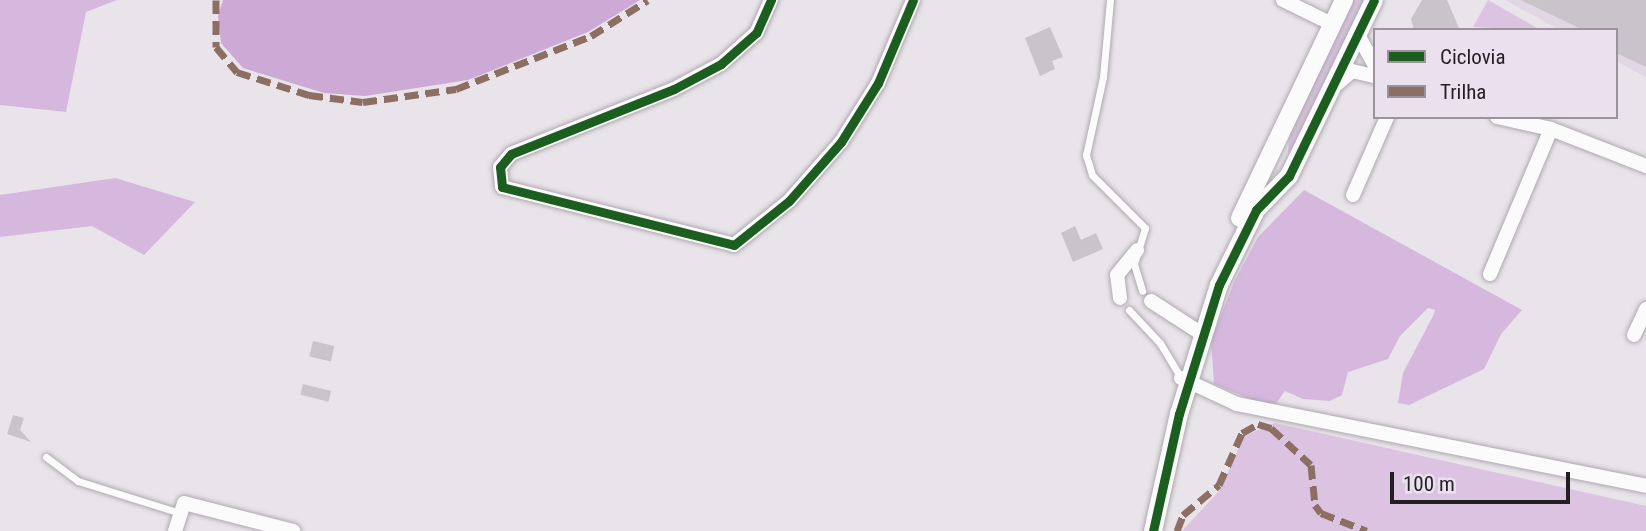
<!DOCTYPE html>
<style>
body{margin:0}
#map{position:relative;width:1646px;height:531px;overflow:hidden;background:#e9e3ea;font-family:"Roboto Condensed",sans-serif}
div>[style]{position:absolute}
.built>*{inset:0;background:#e1d6e4}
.green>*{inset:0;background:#dbc3e1}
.forest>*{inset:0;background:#d6b8de}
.water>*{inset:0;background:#cda9d6}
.building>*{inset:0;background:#c9c4ca;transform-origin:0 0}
.roads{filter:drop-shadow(0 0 2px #aea9af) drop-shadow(0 0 2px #aea9af)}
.service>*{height:7px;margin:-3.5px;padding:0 3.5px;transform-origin:3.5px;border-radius:3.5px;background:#fcfbfc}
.minor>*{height:14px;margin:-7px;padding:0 7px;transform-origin:7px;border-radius:7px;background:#fcfbfc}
.tertiary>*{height:18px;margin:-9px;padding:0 9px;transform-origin:9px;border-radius:9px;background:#fcfbfc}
.quiet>*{height:7px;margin-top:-3.5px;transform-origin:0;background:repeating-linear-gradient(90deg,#8d6e63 0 14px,transparent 0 21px)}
.cycleway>*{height:9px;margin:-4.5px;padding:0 4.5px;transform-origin:4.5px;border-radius:4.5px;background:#1b5e20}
span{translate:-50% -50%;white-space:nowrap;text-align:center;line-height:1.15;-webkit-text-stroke:7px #ebe0ed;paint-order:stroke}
.legend{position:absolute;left:1373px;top:28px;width:245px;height:91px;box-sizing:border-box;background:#ebe0ed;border:2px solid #9b929c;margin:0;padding:9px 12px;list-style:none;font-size:21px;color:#221e23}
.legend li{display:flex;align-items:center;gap:14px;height:35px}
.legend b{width:35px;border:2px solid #9b929c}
.scale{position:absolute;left:1390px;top:472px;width:180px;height:32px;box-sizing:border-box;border:4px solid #221e23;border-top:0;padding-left:9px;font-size:21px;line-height:24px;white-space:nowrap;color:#221e23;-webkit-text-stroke:5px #ebe0ed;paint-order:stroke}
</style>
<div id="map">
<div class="built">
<i style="clip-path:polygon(1505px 0,1646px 0,1646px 77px,1616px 61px,1616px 30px,1560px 30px)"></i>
</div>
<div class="green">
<i style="clip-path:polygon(1353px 0,1366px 0,1293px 153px,1288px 153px,1289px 136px)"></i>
<i style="clip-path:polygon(1488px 0,1537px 28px,1536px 30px,1473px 27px)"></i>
<i style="clip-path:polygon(1275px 423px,1646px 506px,1646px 531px,1182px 531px,1220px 490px,1244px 436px)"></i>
</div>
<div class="forest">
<i style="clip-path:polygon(0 0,117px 0,86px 12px,66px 112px,0 105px)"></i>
<i style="clip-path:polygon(115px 178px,195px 202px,144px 255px,92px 226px,0 237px,0 195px)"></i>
<i style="clip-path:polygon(1304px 190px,1522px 310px,1501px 334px,1484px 369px,1409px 405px,1398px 403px,1403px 373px,1433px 316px,1435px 310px,1428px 308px,1400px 336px,1388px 359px,1348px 372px,1342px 395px,1330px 401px,1303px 399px,1285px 391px,1275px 405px,1262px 404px,1214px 384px,1211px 341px,1234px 282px,1258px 237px)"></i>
</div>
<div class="water">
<i style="clip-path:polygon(223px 0,640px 0,588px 32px,468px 80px,365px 96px,324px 93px,243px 68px,221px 43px,218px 16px)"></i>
</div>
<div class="building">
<i style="clip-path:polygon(1422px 0,1447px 0,1460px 30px,1414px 30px,1411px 19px)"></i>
<i style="clip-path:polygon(1521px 0,1646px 0,1646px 67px,1616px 53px,1616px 30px,1583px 30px)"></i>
<i style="clip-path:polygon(1050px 27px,1063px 57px,1052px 61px,1055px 69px,1040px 76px,1025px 38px)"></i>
<i style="clip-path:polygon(1075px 226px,1081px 240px,1096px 233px,1103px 249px,1073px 262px,1061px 233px)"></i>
<i style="left:313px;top:341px;width:22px;height:16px;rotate:13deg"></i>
<i style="left:303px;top:384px;width:29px;height:11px;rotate:14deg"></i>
<i style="clip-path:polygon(13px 415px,24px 418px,20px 430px,31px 442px,7px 434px)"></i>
</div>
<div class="roads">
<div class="service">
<i style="left:1110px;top:0;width:77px;rotate:95.2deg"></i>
<i style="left:1103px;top:77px;width:80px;rotate:102.3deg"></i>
<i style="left:1086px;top:155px;width:21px;rotate:73deg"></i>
<i style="left:1092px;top:175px;width:75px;rotate:45deg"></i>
<i style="left:1145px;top:228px;width:38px;rotate:107deg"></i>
<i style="left:1134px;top:264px;width:28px;rotate:73deg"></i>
<i style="left:1129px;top:310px;width:45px;rotate:46.8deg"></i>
<i style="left:1160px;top:343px;width:41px;rotate:59deg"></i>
<i style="left:46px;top:457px;width:40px;rotate:37deg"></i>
<i style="left:78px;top:481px;width:107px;rotate:17.4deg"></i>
</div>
<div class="minor">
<i style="left:771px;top:0;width:36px;rotate:114deg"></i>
<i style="left:756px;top:33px;width:47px;rotate:138.5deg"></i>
<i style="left:721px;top:64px;width:53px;rotate:152deg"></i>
<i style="left:674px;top:89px;width:175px;rotate:158.3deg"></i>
<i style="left:511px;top:154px;width:17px;rotate:130deg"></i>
<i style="left:500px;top:167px;width:20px;rotate:84deg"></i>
<i style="left:502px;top:187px;width:239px;rotate:14deg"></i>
<i style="left:734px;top:245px;width:70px;rotate:-38.7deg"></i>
<i style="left:789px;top:201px;width:79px;rotate:-48.6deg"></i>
<i style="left:841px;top:142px;width:70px;rotate:-57.9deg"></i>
<i style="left:878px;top:83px;width:90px;rotate:-67.1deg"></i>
<i style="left:1283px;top:0;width:55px;rotate:26.1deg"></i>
<i style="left:1358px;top:35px;width:35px;rotate:61deg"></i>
<i style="left:1337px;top:84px;width:20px;rotate:-41deg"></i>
<i style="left:1352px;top:71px;width:22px;rotate:13deg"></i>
<i style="left:1497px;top:117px;width:55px;rotate:12.5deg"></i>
<i style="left:1551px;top:129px;width:102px;rotate:21.3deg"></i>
<i style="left:1353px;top:195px;width:85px;rotate:-66.4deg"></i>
<i style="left:1490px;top:274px;width:157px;rotate:-67.2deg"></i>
<i style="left:1120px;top:298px;width:23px;rotate:-97deg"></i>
<i style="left:1117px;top:275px;width:32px;rotate:-51deg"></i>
<i style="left:1151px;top:301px;width:61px;rotate:32.9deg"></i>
<i style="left:1634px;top:335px;width:29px;rotate:-65deg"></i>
<i style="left:1181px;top:378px;width:62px;rotate:24.9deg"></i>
<i style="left:1237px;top:404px;width:417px;rotate:11.3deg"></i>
<i style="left:175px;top:531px;width:29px;rotate:-72deg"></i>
<i style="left:184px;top:503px;width:113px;rotate:14.4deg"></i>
</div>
<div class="tertiary">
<i style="left:1240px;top:218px;width:242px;rotate:-64.5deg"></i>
<i style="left:1153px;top:531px;width:120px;rotate:-77.5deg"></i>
<i style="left:1179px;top:414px;width:135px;rotate:-72.8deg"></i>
<i style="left:1219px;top:285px;width:84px;rotate:-63.7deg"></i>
<i style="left:1256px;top:210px;width:47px;rotate:-45.9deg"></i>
<i style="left:1289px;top:176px;width:195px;rotate:-64.2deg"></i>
</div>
</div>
<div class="quiet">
<i style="left:216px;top:0;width:47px;rotate:90deg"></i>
<i style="left:216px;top:47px;width:33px;rotate:50deg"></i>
<i style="left:237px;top:72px;width:76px;rotate:17.7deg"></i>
<i style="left:309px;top:95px;width:54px;rotate:7.4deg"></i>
<i style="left:363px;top:102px;width:94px;rotate:-8deg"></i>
<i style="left:456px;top:89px;width:145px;rotate:-21.4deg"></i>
<i style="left:591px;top:36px;width:67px;rotate:-32.3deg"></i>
<i style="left:1177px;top:531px;width:17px;rotate:-69deg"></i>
<i style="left:1183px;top:515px;width:47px;rotate:-39.8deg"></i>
<i style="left:1219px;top:485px;width:57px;rotate:-66.1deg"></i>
<i style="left:1242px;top:433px;width:18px;rotate:-29deg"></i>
<i style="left:1258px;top:424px;width:14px;rotate:17deg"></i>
<i style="left:1271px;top:428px;width:54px;rotate:42.8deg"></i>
<i style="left:1311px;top:465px;width:40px;rotate:84.3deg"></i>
<i style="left:1315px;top:505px;width:10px;rotate:53deg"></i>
<i style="left:1321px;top:513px;width:49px;rotate:21.4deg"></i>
</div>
<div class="cycleway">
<i style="left:771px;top:0;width:36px;rotate:114deg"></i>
<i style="left:756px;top:33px;width:47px;rotate:138.5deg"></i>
<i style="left:721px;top:64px;width:53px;rotate:152deg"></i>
<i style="left:674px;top:89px;width:175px;rotate:158.3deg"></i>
<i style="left:511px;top:154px;width:17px;rotate:130deg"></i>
<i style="left:500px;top:167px;width:20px;rotate:84deg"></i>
<i style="left:502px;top:187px;width:239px;rotate:14deg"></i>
<i style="left:734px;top:245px;width:70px;rotate:-38.7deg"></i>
<i style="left:789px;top:201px;width:79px;rotate:-48.6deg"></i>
<i style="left:841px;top:142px;width:70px;rotate:-57.9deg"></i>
<i style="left:878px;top:83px;width:90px;rotate:-67.1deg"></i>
<i style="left:1153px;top:531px;width:120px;rotate:-77.5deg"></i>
<i style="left:1179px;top:414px;width:135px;rotate:-72.8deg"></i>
<i style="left:1219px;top:285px;width:84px;rotate:-63.7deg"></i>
<i style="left:1256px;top:210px;width:47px;rotate:-45.9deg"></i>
<i style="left:1289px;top:176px;width:195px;rotate:-64.2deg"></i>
</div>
<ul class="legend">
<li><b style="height:9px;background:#1b5e20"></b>Ciclovia</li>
<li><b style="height:9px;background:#8d6e63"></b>Trilha</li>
</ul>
<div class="scale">100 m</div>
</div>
